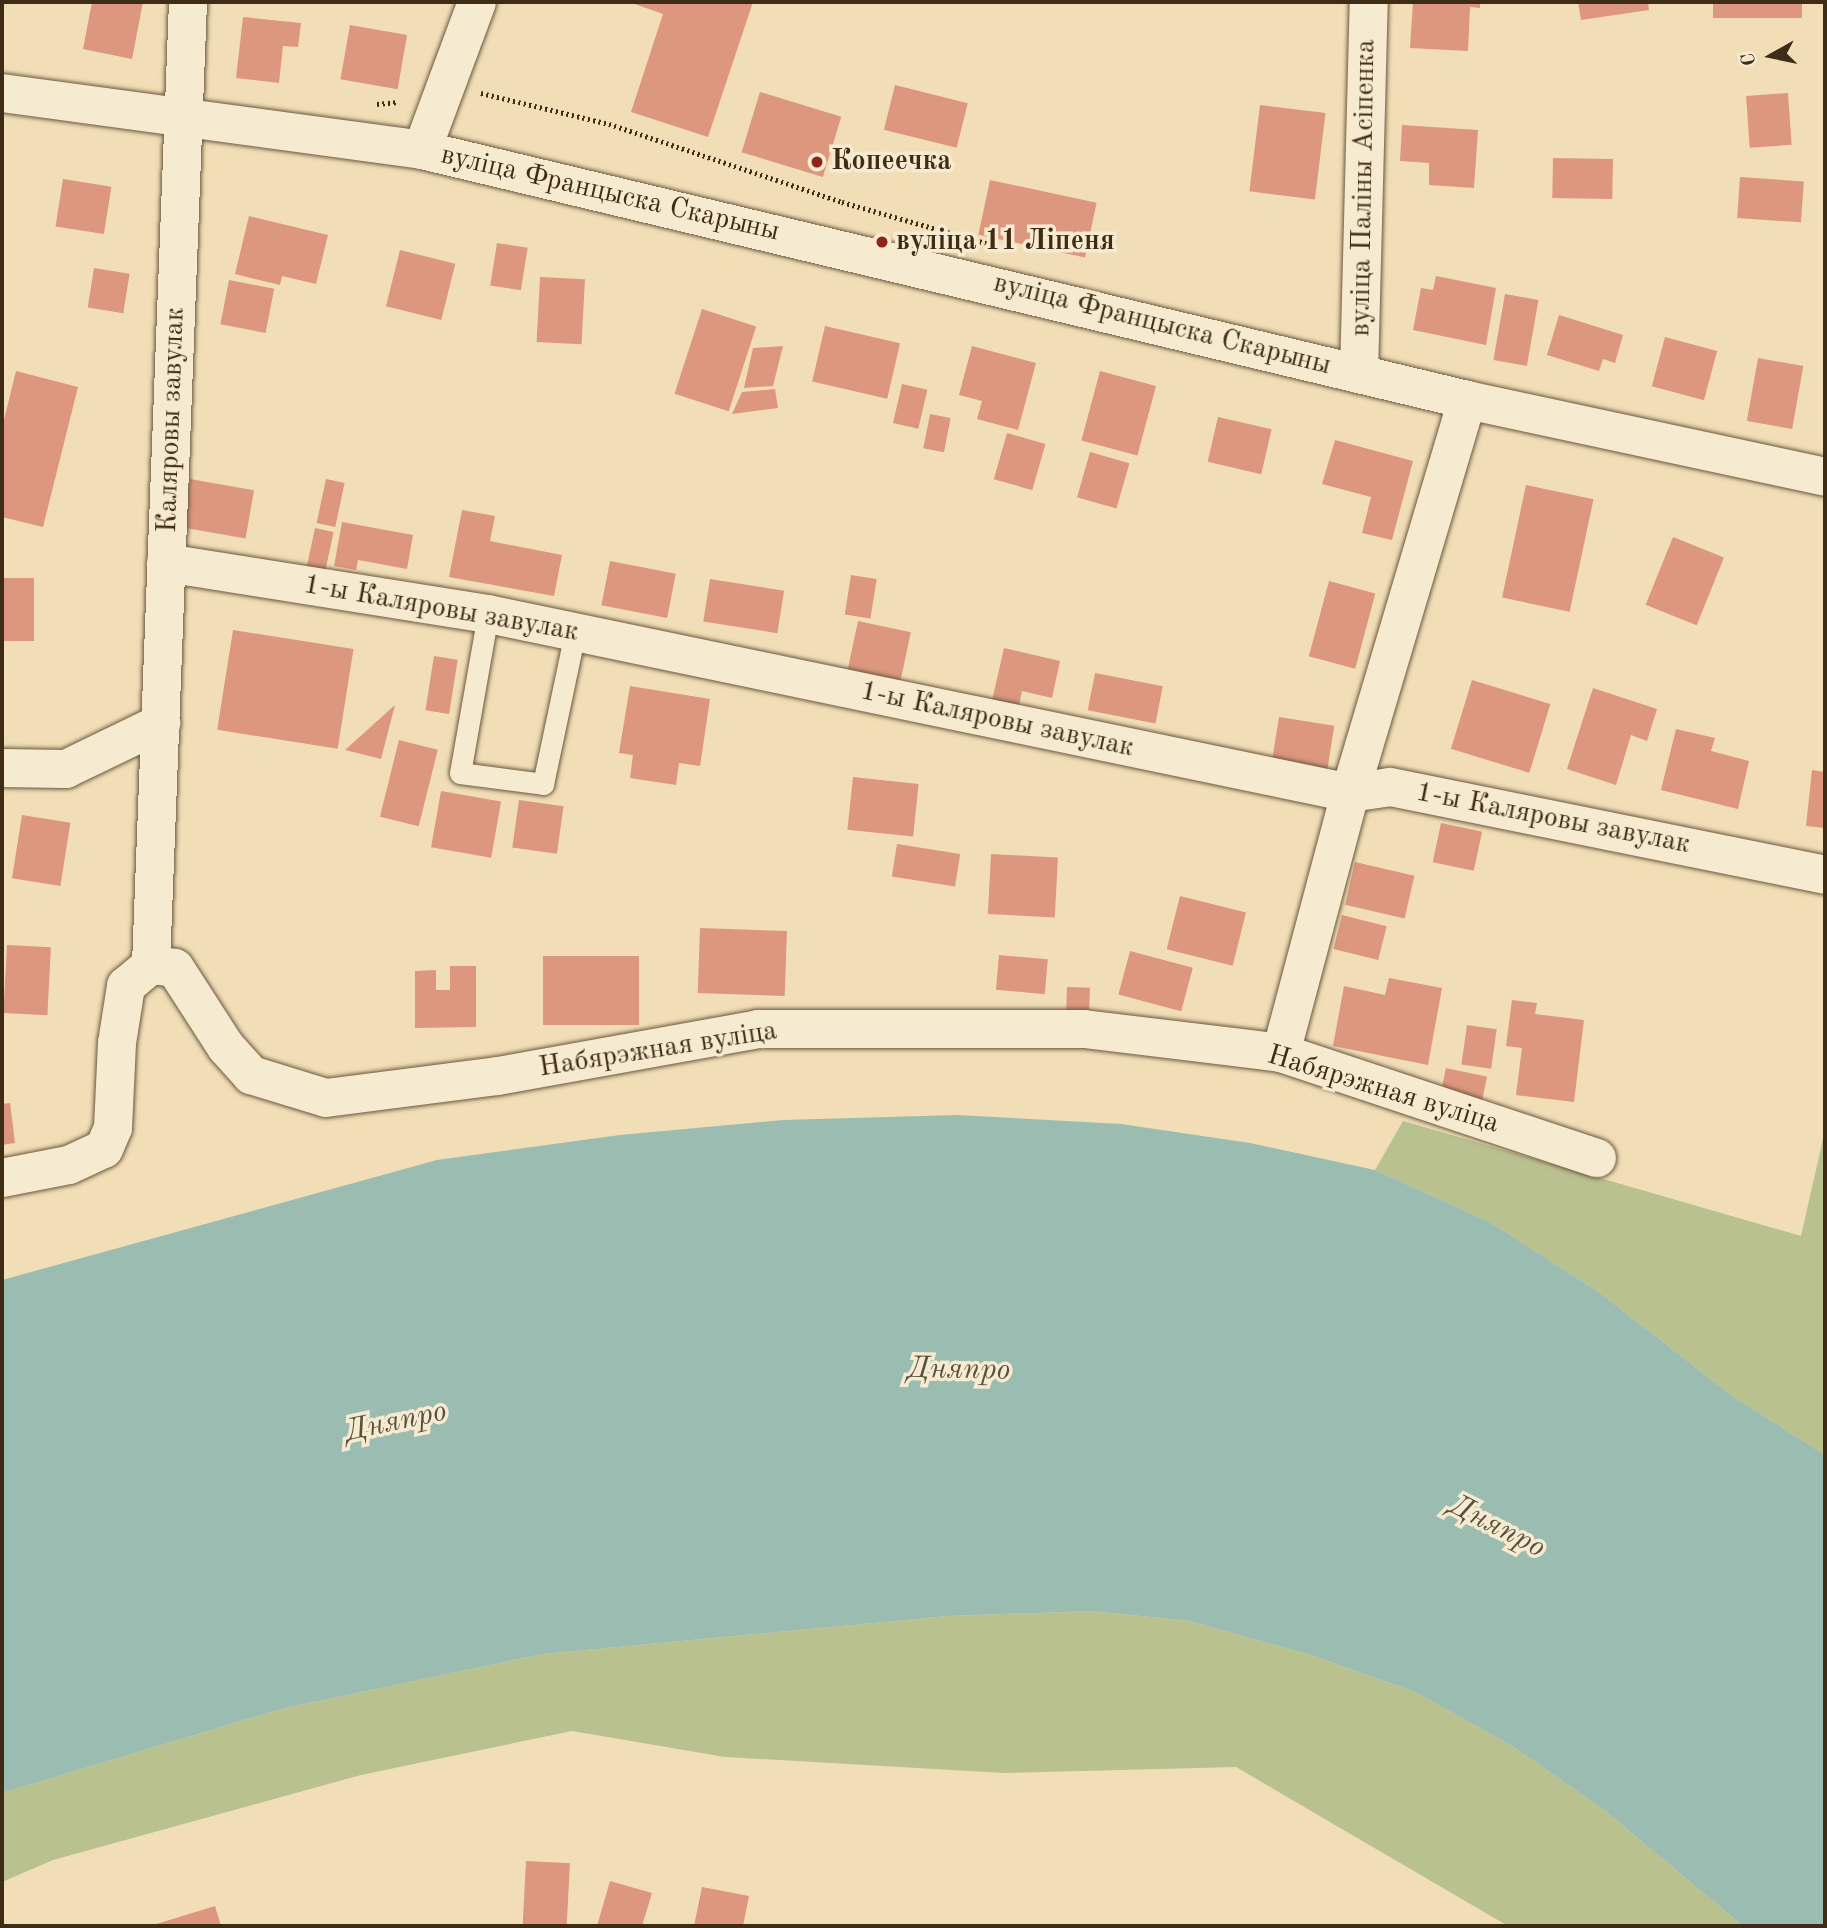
<!DOCTYPE html>
<meta charset="utf-8">
<style>
body{margin:0}
#map{position:relative;width:1827px;height:1928px;overflow:hidden;background:#f1deb7;font-family:"Old Standard TT",serif}
div>[style]{position:absolute}
.green>*{inset:0;background:#b9c18f}
.water>*{inset:0;background:#9bbcb0}
.building>*{inset:0;background:#dc977e;transform-origin:0 0}
.path>*{height:4.5px;margin-top:-2.25px;transform-origin:0;background:repeating-linear-gradient(90deg,#3f2c16 0 2px,transparent 0 5.5px)}
.roads{filter:drop-shadow(0 0 2px #6c583e) drop-shadow(0 0 2px #6c583e)}
.lane>*{height:21px;margin:-10.5px;padding:0 10.5px;transform-origin:10.5px;border-radius:10.5px;background:#f6ead0}
.street>*{height:38px;margin:-19px;padding:0 19px;transform-origin:19px;border-radius:19px;background:#f6ead0}
.secondary>*{height:38px;margin:-19px;padding:0 19px;transform-origin:19px;border-radius:19px;background:#f6ead0}
.dots>*{width:19px;height:19px;translate:-50% -50%;box-sizing:border-box;border:4px solid #f6ead0;border-radius:50%}
span{translate:-50% -50%;white-space:nowrap;text-align:center;line-height:1.15;-webkit-text-stroke:7px #f6ead0;paint-order:stroke}
.poi-label{font-size:28px;color:#3f2c16;font-weight:700}
.left{translate:0 -50%;text-align:left}
.street-label{font-size:28px;color:#3f2c16}
.water-label{font-size:30px;color:#56503c;font-style:italic}
.frame{position:absolute;inset:0;border:4px solid #3f2c16;pointer-events:none}
.north{position:absolute;left:1736px;top:21px;width:70px;height:70px;-webkit-text-stroke:5px #f6ead0;paint-order:stroke;rotate:261deg;font-size:19px;font-weight:700;line-height:28px;text-align:center;color:#3f2c16}
.north::after{content:'';display:block;margin:auto;width:24px;height:32px;background:#3f2c16;clip-path:polygon(50% 0,100% 100%,50% 72%,0 100%)}
</style>
<div id="map">
<div class="green">
<i style="clip-path:polygon(1403px 1121px,1801px 1236px,1825px 1130px,1825px 1455px,1731px 1395px,1600px 1293px,1490px 1222px,1375px 1170px)"></i>
<i style="clip-path:polygon(1091px 1611px,1190px 1621px,1314px 1656px,1415px 1692px,1509px 1744px,1603px 1809px,1743px 1926px,1508px 1926px,1236px 1767px,1004px 1773px,725px 1757px,572px 1731px,361px 1775px,53px 1860px,2px 1882px,2px 1793px,281px 1709px,543px 1654px,949px 1616px)"></i>
</div>
<div class="water">
<i style="clip-path:polygon(957px 1115px,1121px 1124px,1250px 1143px,1375px 1170px,1490px 1222px,1600px 1293px,1731px 1395px,1825px 1455px,1825px 1926px,1743px 1926px,1603px 1809px,1509px 1744px,1415px 1692px,1314px 1656px,1190px 1621px,1091px 1611px,949px 1616px,543px 1654px,281px 1709px,2px 1793px,2px 1280px,437px 1160px,620px 1135px,783px 1120px)"></i>
</div>
<div class="building">
<i style="clip-path:polygon(92px 2px,143px 2px,132px 59px,83px 49px)"></i>
<i style="clip-path:polygon(629px 2px,753px 2px,708px 137px,631px 112px,663px 14px)"></i>
<i style="clip-path:polygon(1413px 2px,1480px 2px,1480px 8px,1470px 7px,1468px 51px,1410px 48px)"></i>
<i style="clip-path:polygon(1578px 2px,1648px 2px,1649px 10px,1581px 20px)"></i>
<i style="left:1713px;top:2px;width:89px;height:16px"></i>
<i style="clip-path:polygon(243px 17px,301px 23px,298px 47px,283px 46px,279px 83px,236px 78px)"></i>
<i style="left:350px;top:25px;width:58px;height:55px;rotate:10deg"></i>
<i style="left:895px;top:85px;width:75px;height:46px;rotate:14deg"></i>
<i style="left:760px;top:92px;width:85px;height:63px;rotate:17deg"></i>
<i style="left:1788px;top:93px;width:52px;height:42px;rotate:86deg"></i>
<i style="left:1260px;top:105px;width:66px;height:87px;rotate:7deg"></i>
<i style="clip-path:polygon(1402px 125px,1478px 130px,1474px 188px,1429px 185px,1429px 163px,1400px 161px)"></i>
<i style="left:1553px;top:158px;width:60px;height:40px;rotate:1deg"></i>
<i style="left:1740px;top:177px;width:64px;height:41px;rotate:4deg"></i>
<i style="left:63px;top:179px;width:49px;height:48px;rotate:9deg"></i>
<i style="left:990px;top:180px;width:109px;height:56px;rotate:12deg"></i>
<i style="clip-path:polygon(249px 216px,328px 235px,316px 284px,282px 276px,280px 285px,235px 274px)"></i>
<i style="left:497px;top:243px;width:31px;height:43px;rotate:9deg"></i>
<i style="left:400px;top:250px;width:57px;height:58px;rotate:14deg"></i>
<i style="left:94px;top:268px;width:36px;height:40px;rotate:9deg"></i>
<i style="clip-path:polygon(1436px 276px,1496px 288px,1486px 345px,1413px 330px,1421px 288px,1433px 290px)"></i>
<i style="left:540px;top:277px;width:45px;height:65px;rotate:3deg"></i>
<i style="left:229px;top:280px;width:46px;height:45px;rotate:11deg"></i>
<i style="left:1505px;top:294px;width:34px;height:67px;rotate:10deg"></i>
<i style="left:702px;top:309px;width:57px;height:89px;rotate:18deg"></i>
<i style="clip-path:polygon(1559px 315px,1623px 335px,1615px 363px,1603px 359px,1599px 371px,1547px 355px)"></i>
<i style="left:825px;top:326px;width:77px;height:57px;rotate:13deg"></i>
<i style="left:1665px;top:337px;width:54px;height:51px;rotate:15deg"></i>
<i style="clip-path:polygon(783px 346px,773px 386px,744px 388px,753px 348px)"></i>
<i style="clip-path:polygon(972px 346px,1036px 363px,1018px 430px,977px 419px,982px 401px,959px 395px)"></i>
<i style="left:1758px;top:358px;width:46px;height:64px;rotate:10deg"></i>
<i style="clip-path:polygon(16px 371px,78px 387px,43px 527px,2px 517px,2px 428px)"></i>
<i style="left:1100px;top:371px;width:58px;height:72px;rotate:15deg"></i>
<i style="left:902px;top:384px;width:26px;height:40px;rotate:13deg"></i>
<i style="clip-path:polygon(775px 389px,778px 408px,732px 414px,742px 392px)"></i>
<i style="left:930px;top:414px;width:21px;height:35px;rotate:11deg"></i>
<i style="left:1218px;top:417px;width:55px;height:46px;rotate:13deg"></i>
<i style="left:1007px;top:433px;width:40px;height:48px;rotate:16deg"></i>
<i style="clip-path:polygon(1335px 440px,1413px 461px,1392px 540px,1362px 533px,1371px 497px,1322px 484px)"></i>
<i style="left:1090px;top:452px;width:41px;height:47px;rotate:16deg"></i>
<i style="left:190px;top:479px;width:65px;height:49px;rotate:10deg"></i>
<i style="left:326px;top:479px;width:19px;height:45px;rotate:12deg"></i>
<i style="left:1526px;top:485px;width:69px;height:115px;rotate:12deg"></i>
<i style="clip-path:polygon(462px 510px,495px 516px,490px 541px,562px 555px,554px 596px,449px 577px)"></i>
<i style="clip-path:polygon(342px 522px,413px 535px,407px 569px,358px 560px,356px 570px,334px 566px)"></i>
<i style="left:315px;top:528px;width:19px;height:42px;rotate:12deg"></i>
<i style="left:1673px;top:537px;width:55px;height:73px;rotate:22deg"></i>
<i style="left:610px;top:561px;width:67px;height:45px;rotate:11deg"></i>
<i style="left:851px;top:575px;width:26px;height:40px;rotate:9deg"></i>
<i style="left:2px;top:578px;width:32px;height:63px"></i>
<i style="left:710px;top:579px;width:75px;height:43px;rotate:9deg"></i>
<i style="left:1329px;top:581px;width:48px;height:78px;rotate:15deg"></i>
<i style="left:858px;top:621px;width:54px;height:60px;rotate:12deg"></i>
<i style="left:233px;top:630px;width:122px;height:101px;rotate:9deg"></i>
<i style="clip-path:polygon(1004px 648px,1060px 661px,1052px 698px,1022px 691px,1016px 720px,989px 714px)"></i>
<i style="left:434px;top:656px;width:24px;height:55px;rotate:9deg"></i>
<i style="left:1095px;top:673px;width:69px;height:38px;rotate:11deg"></i>
<i style="left:1472px;top:680px;width:82px;height:72px;rotate:17deg"></i>
<i style="clip-path:polygon(630px 686px,710px 699px,700px 766px,679px 763px,676px 785px,630px 778px,633px 755px,619px 753px)"></i>
<i style="clip-path:polygon(1593px 688px,1657px 709px,1647px 741px,1631px 735px,1616px 785px,1567px 769px)"></i>
<i style="clip-path:polygon(395px 705px,381px 759px,345px 750px)"></i>
<i style="left:1279px;top:717px;width:56px;height:50px;rotate:9deg"></i>
<i style="clip-path:polygon(1676px 729px,1715px 738px,1711px 751px,1749px 761px,1738px 809px,1661px 790px)"></i>
<i style="left:399px;top:740px;width:40px;height:79px;rotate:14deg"></i>
<i style="clip-path:polygon(1812px 770px,1825px 772px,1825px 828px,1806px 826px)"></i>
<i style="left:853px;top:777px;width:66px;height:53px;rotate:6deg"></i>
<i style="left:441px;top:791px;width:61px;height:57px;rotate:10deg"></i>
<i style="left:519px;top:800px;width:45px;height:48px;rotate:8deg"></i>
<i style="left:22px;top:815px;width:49px;height:64px;rotate:9deg"></i>
<i style="left:1441px;top:823px;width:42px;height:40px;rotate:12deg"></i>
<i style="left:897px;top:844px;width:64px;height:33px;rotate:9deg"></i>
<i style="left:991px;top:854px;width:67px;height:60px;rotate:3deg"></i>
<i style="left:1355px;top:862px;width:61px;height:44px;rotate:13deg"></i>
<i style="left:1180px;top:896px;width:68px;height:55px;rotate:14deg"></i>
<i style="left:1342px;top:915px;width:46px;height:35px;rotate:14deg"></i>
<i style="left:700px;top:928px;width:87px;height:65px;rotate:2deg"></i>
<i style="left:7px;top:945px;width:44px;height:68px;rotate:3deg"></i>
<i style="left:1130px;top:951px;width:65px;height:45px;rotate:15deg"></i>
<i style="left:999px;top:955px;width:49px;height:35px;rotate:5deg"></i>
<i style="left:543px;top:956px;width:96px;height:69px"></i>
<i style="clip-path:polygon(450px 966px,476px 966px,476px 1027px,415px 1028px,415px 971px,436px 970px,436px 990px,450px 990px)"></i>
<i style="clip-path:polygon(1389px 978px,1442px 988px,1428px 1065px,1333px 1046px,1344px 986px,1385px 995px)"></i>
<i style="left:1067px;top:987px;width:23px;height:33px;rotate:2deg"></i>
<i style="clip-path:polygon(1512px 1000px,1537px 1003px,1535px 1014px,1584px 1020px,1574px 1102px,1516px 1095px,1522px 1048px,1506px 1046px)"></i>
<i style="left:1467px;top:1025px;width:30px;height:40px;rotate:8deg"></i>
<i style="left:1446px;top:1068px;width:42px;height:31px;rotate:12deg"></i>
<i style="clip-path:polygon(10px 1103px,15px 1143px,2px 1145px,2px 1104px)"></i>
<i style="left:526px;top:1861px;width:44px;height:65px;rotate:3deg"></i>
<i style="clip-path:polygon(610px 1881px,652px 1893px,642px 1926px,597px 1926px)"></i>
<i style="clip-path:polygon(702px 1887px,749px 1896px,743px 1926px,694px 1926px)"></i>
<i style="clip-path:polygon(215px 1906px,221px 1926px,150px 1926px)"></i>
</div>
<div class="path">
<i style="left:481px;top:93px;width:132px;rotate:13.6deg"></i>
<i style="left:609px;top:124px;width:246px;rotate:18.5deg"></i>
<i style="left:842px;top:202px;width:150px;rotate:15.9deg"></i>
<i style="left:377px;top:104px;width:22px;rotate:-5deg"></i>
</div>
<div class="roads">
<div class="lane">
<i style="left:488px;top:614px;width:161px;rotate:100deg"></i>
<i style="left:460px;top:773px;width:84px;rotate:7.5deg"></i>
<i style="left:543px;top:784px;width:155px;rotate:-78.1deg"></i>
</div>
<div class="street">
<i style="left:422px;top:150px;width:158px;rotate:-69.6deg"></i>
<i style="left:1359px;top:374px;width:372px;rotate:-88.5deg"></i>
<i style="left:166px;top:563px;width:326px;rotate:9deg"></i>
<i style="left:488px;top:614px;width:880px;rotate:11.73deg"></i>
<i style="left:1350px;top:793px;width:40px;rotate:-8.5deg"></i>
<i style="left:1390px;top:787px;width:444px;rotate:11.4deg"></i>
<i style="left:2px;top:768px;width:64px;rotate:0.9deg"></i>
<i style="left:66px;top:769px;width:106px;rotate:-25.8deg"></i>
<i style="left:151px;top:965px;width:964px;rotate:-87.8deg"></i>
<i style="left:1281px;top:1053px;width:269px;rotate:-75.1deg"></i>
<i style="left:1350px;top:793px;width:410px;rotate:-73.4deg"></i>
<i style="left:2px;top:1178px;width:68px;rotate:-11deg"></i>
<i style="left:69px;top:1165px;width:38px;rotate:-25deg"></i>
<i style="left:104px;top:1149px;width:23px;rotate:-67deg"></i>
<i style="left:113px;top:1128px;width:85px;rotate:-87.3deg"></i>
<i style="left:117px;top:1043px;width:58px;rotate:-81deg"></i>
<i style="left:126px;top:986px;width:33px;rotate:-40deg"></i>
<i style="left:151px;top:965px;width:24px;rotate:7deg"></i>
<i style="left:175px;top:968px;width:94px;rotate:57.2deg"></i>
<i style="left:226px;top:1047px;width:38px;rotate:48deg"></i>
<i style="left:251px;top:1075px;width:78px;rotate:17deg"></i>
<i style="left:326px;top:1098px;width:173px;rotate:-7.3deg"></i>
<i style="left:498px;top:1076px;width:264px;rotate:-10.2deg"></i>
<i style="left:758px;top:1029px;width:326px"></i>
<i style="left:1084px;top:1029px;width:198px;rotate:6.9deg"></i>
<i style="left:1281px;top:1053px;width:333px;rotate:18.4deg"></i>
</div>
<div class="secondary">
<i style="left:2px;top:93px;width:424px;rotate:7.7deg"></i>
<i style="left:422px;top:150px;width:1074px;rotate:13.45deg"></i>
<i style="left:1467px;top:400px;width:366px;rotate:12.1deg"></i>
</div>
</div>
<div class="dots">
<i style="left:817px;top:162px;background:#8f2418"></i>
<i style="left:882px;top:242px;background:#8f2418"></i>
</div>
<div class="poi-label">
<span class="left" style="left:831px;top:162px">Копеечка</span>
<span class="left" style="left:896px;top:242px">вуліца 11 Ліпеня</span>
</div>
<div class="street-label">
<span style="left:1364px;top:188px;rotate:-89deg">вуліца Паліны Асіпенка</span>
<span style="left:610px;top:194px;rotate:13deg">вуліца Францыска Скарыны</span>
<span style="left:1162px;top:325px;rotate:14deg">вуліца Францыска Скарыны</span>
<span style="left:172px;top:420px;rotate:-88deg">Каляровы завулак</span>
<span style="left:441px;top:609px;rotate:10deg">1-ы Каляровы завулак</span>
<span style="left:997px;top:720px;rotate:12deg">1-ы Каляровы завулак</span>
<span style="left:1553px;top:819px;rotate:11deg">1-ы Каляровы завулак</span>
<span style="left:658px;top:1050px;rotate:-9deg">Набярэжная вуліца</span>
<span style="left:1383px;top:1090px;rotate:17deg">Набярэжная вуліца</span>
</div>
<div class="water-label">
<span style="left:959px;top:1370px;rotate:1deg">Дняпро</span>
<span style="left:396px;top:1422px;rotate:-12deg">Дняпро</span>
<span style="left:1497px;top:1527px;rotate:27deg">Дняпро</span>
</div>
<div class="frame"></div>
<div class="north">С</div>
</div>
